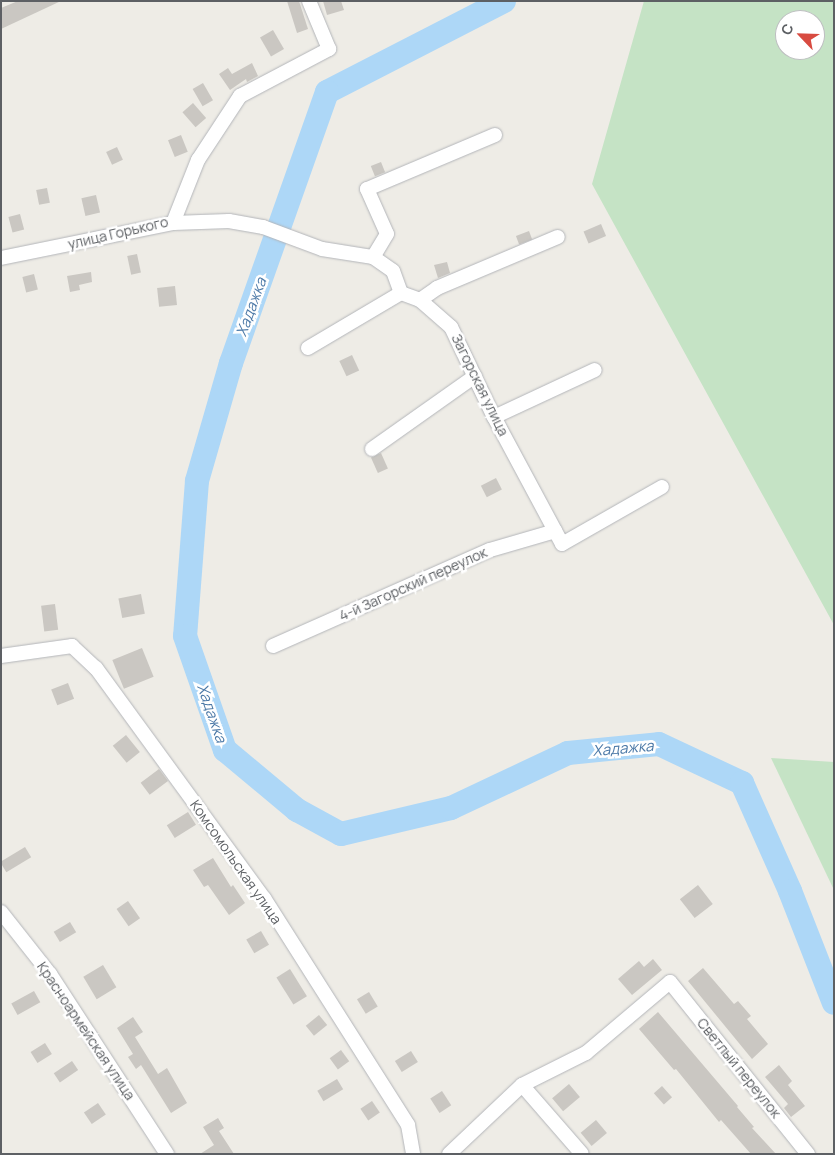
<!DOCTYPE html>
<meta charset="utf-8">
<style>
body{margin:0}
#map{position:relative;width:835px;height:1155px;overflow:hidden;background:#eeece6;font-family:Manrope,sans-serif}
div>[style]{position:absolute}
.green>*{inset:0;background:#c5e3c5}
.river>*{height:24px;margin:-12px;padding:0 12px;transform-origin:12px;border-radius:12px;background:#add7f7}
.building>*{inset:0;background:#cac7c2;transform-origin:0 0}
.roads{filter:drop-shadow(0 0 1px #b3b5b9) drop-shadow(0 0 1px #b3b5b9)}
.street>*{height:14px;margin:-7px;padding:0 7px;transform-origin:7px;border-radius:7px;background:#fff}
span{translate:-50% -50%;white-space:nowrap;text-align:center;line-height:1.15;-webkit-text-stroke:5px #fff;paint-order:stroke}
.street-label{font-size:14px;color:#5d6064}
.water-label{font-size:15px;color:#4c79a7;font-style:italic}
.frame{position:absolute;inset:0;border:2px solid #5d6064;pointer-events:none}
.north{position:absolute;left:775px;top:10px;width:50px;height:50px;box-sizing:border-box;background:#fff;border:1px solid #bebfc1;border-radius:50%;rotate:294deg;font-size:14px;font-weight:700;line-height:20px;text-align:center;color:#5d6064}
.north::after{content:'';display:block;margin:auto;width:18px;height:22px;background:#d84b41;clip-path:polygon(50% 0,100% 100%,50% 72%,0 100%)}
</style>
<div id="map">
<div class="green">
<i style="clip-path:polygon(evenodd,644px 1px,834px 1px,834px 625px,592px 184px,644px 1px,785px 20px,815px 20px,815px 50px,785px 50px,785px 20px)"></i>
<i style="clip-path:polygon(771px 758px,834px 762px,834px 890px)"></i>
</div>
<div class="river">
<i style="left:504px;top:1px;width:199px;rotate:152.8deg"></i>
<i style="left:327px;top:92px;width:288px;rotate:109.5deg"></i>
<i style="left:231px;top:363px;width:123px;rotate:106.1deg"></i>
<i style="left:197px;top:481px;width:155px;rotate:94.4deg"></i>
<i style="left:185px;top:636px;width:121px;rotate:70.7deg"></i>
<i style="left:225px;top:750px;width:94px;rotate:39.8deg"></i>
<i style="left:297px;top:810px;width:50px;rotate:28.6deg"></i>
<i style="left:341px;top:834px;width:113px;rotate:-13.3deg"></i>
<i style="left:451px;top:808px;width:129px;rotate:-25.2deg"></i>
<i style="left:568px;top:753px;width:91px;rotate:-5.6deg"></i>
<i style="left:659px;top:744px;width:92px;rotate:25.2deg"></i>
<i style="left:742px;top:783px;width:118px;rotate:66deg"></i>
<i style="left:790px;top:891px;width:120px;rotate:68.6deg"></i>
</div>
<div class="building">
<i style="clip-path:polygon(18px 1px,61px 1px,1px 29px,1px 8px)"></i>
<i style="clip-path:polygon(287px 1px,299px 1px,308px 29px,297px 33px)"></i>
<i style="clip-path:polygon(323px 1px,341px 1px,344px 10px,327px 15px)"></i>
<i style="left:273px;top:30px;width:22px;height:15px;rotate:60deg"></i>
<i style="clip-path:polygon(252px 63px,258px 76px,247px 82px,246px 79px,230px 90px,219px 74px,228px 68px,232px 74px)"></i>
<i style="left:203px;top:83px;width:20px;height:12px;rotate:60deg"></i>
<i style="left:193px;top:103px;width:20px;height:14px;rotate:49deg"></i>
<i style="left:181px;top:135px;width:18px;height:14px;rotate:68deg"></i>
<i style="left:117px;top:147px;width:14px;height:12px;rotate:65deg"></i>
<i style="left:381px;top:162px;width:11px;height:11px;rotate:68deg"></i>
<i style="left:47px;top:188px;width:15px;height:11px;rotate:79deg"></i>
<i style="left:96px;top:195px;width:18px;height:15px;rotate:77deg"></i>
<i style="left:20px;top:214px;width:16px;height:12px;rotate:75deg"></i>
<i style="left:601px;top:224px;width:13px;height:19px;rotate:67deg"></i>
<i style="left:529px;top:231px;width:9px;height:14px;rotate:69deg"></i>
<i style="left:137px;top:254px;width:19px;height:10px;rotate:78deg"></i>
<i style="clip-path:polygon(447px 262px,450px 273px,438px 278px,434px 265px)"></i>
<i style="clip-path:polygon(91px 272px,92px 282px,79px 285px,80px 290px,70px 292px,67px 276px)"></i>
<i style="left:34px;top:274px;width:16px;height:12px;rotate:76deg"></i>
<i style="left:175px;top:286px;width:19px;height:18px;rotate:84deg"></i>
<i style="left:352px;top:355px;width:17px;height:14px;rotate:65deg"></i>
<i style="left:381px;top:453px;width:17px;height:11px;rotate:66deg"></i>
<i style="left:496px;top:478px;width:13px;height:17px;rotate:63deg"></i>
<i style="left:141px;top:594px;width:20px;height:23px;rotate:79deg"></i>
<i style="left:55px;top:604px;width:26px;height:14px;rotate:83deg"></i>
<i style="left:142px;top:648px;width:31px;height:32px;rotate:68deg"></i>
<i style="left:68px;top:683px;width:17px;height:18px;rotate:69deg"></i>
<i style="left:126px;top:735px;width:22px;height:17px;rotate:51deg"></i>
<i style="left:159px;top:769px;width:15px;height:23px;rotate:53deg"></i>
<i style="left:188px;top:812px;width:15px;height:25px;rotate:58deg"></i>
<i style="left:25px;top:847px;width:12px;height:29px;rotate:59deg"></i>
<i style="clip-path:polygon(213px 858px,231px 887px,233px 885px,245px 903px,229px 915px,208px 885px,204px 887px,193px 870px)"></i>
<i style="left:698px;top:885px;width:24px;height:23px;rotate:52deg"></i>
<i style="left:128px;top:901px;width:21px;height:14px;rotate:55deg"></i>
<i style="left:70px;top:922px;width:12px;height:19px;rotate:59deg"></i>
<i style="left:261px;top:931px;width:16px;height:17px;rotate:60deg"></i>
<i style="clip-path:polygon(653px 959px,662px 970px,632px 995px,618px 979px,639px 961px,644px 967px)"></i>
<i style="left:103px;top:965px;width:26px;height:23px;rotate:59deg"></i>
<i style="clip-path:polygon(703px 968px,734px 1004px,738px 1001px,751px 1016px,747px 1019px,768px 1044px,752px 1059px,688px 981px)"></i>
<i style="left:290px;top:969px;width:32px;height:16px;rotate:58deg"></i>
<i style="left:34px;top:991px;width:13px;height:26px;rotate:61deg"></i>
<i style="left:369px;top:992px;width:17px;height:14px;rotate:59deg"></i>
<i style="clip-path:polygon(658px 1012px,738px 1106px,737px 1107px,754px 1127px,752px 1128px,776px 1154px,751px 1154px,721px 1120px,719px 1122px,676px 1069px,674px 1070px,639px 1029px)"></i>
<i style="left:319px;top:1015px;width:13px;height:17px;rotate:51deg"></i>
<i style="clip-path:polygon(133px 1017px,143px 1032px,135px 1037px,158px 1074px,167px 1068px,187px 1103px,171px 1113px,141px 1065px,136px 1069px,128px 1057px,133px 1054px,117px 1028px)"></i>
<i style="left:45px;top:1043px;width:13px;height:17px;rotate:58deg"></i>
<i style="left:341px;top:1050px;width:14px;height:14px;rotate:54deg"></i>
<i style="left:411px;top:1051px;width:13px;height:19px;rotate:58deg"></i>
<i style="left:72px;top:1061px;width:11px;height:22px;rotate:56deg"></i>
<i style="clip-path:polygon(779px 1065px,792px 1081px,788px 1085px,805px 1106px,791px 1117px,784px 1108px,788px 1104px,765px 1077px)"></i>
<i style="left:337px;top:1079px;width:12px;height:23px;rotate:59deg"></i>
<i style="left:569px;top:1084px;width:17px;height:22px;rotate:50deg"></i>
<i style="left:662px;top:1086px;width:15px;height:11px;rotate:48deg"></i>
<i style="left:442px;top:1091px;width:17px;height:14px;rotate:57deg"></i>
<i style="left:372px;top:1101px;width:14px;height:14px;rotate:56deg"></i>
<i style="left:98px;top:1103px;width:14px;height:17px;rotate:56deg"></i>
<i style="clip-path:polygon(218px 1118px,224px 1128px,219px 1131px,234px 1154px,200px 1154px,214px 1145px,203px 1127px)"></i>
<i style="left:596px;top:1120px;width:17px;height:20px;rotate:50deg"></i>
</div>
<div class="roads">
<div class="street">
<i style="left:495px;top:135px;width:139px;rotate:157.1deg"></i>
<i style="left:367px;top:189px;width:49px;rotate:66deg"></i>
<i style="left:387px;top:234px;width:27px;rotate:121deg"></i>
<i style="left:373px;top:257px;width:24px;rotate:35deg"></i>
<i style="left:393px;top:271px;width:23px;rotate:70deg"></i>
<i style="left:401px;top:293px;width:20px;rotate:20deg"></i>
<i style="left:420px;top:300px;width:41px;rotate:41.1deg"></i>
<i style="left:451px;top:327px;width:100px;rotate:64.5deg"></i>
<i style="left:494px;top:417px;width:144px;rotate:61.8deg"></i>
<i style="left:562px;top:544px;width:115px;rotate:-29.7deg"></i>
<i style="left:173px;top:223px;width:56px;rotate:-2deg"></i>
<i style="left:229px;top:221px;width:35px;rotate:10deg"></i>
<i style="left:263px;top:227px;width:63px;rotate:20.4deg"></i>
<i style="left:322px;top:249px;width:52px;rotate:8.9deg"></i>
<i style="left:1px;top:258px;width:176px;rotate:-11.5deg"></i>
<i style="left:173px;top:223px;width:68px;rotate:-68.4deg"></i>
<i style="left:198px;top:160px;width:77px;rotate:-56.7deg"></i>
<i style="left:240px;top:96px;width:101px;rotate:-27.8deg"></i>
<i style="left:329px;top:49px;width:52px;rotate:-112.6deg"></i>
<i style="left:420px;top:300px;width:21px;rotate:-35deg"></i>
<i style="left:437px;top:288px;width:131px;rotate:-22.9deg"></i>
<i style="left:308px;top:348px;width:108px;rotate:-30.6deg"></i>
<i style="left:494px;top:417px;width:111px;rotate:-25deg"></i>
<i style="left:372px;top:449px;width:126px;rotate:-35.3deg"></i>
<i style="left:273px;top:646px;width:237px;rotate:-23.9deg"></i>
<i style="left:490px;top:550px;width:68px;rotate:-16.3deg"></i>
<i style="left:1px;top:656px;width:72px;rotate:-8deg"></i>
<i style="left:72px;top:646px;width:33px;rotate:43deg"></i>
<i style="left:96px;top:668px;width:285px;rotate:53.9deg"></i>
<i style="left:264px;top:898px;width:269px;rotate:57.6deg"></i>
<i style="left:408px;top:1125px;width:29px;rotate:80deg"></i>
<i style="left:1px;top:912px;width:79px;rotate:51.7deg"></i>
<i style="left:50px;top:974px;width:215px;rotate:57deg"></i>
<i style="left:522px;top:1085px;width:91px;rotate:49deg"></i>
<i style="left:449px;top:1154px;width:100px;rotate:-43.4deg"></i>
<i style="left:522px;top:1085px;width:72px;rotate:-26.6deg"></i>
<i style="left:586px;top:1053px;width:110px;rotate:-40.2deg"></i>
<i style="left:670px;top:982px;width:221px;rotate:51.3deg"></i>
</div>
</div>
<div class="street-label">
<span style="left:118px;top:233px;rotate:-13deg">улица Горького</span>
<span style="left:480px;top:385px;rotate:64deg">Загорская улица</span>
<span style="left:413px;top:584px;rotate:-24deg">4-й Загорский переулок</span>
<span style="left:236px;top:862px;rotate:55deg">Комсомольская улица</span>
<span style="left:86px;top:1031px;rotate:56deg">Красноармейская улица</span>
<span style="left:739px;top:1068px;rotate:51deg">Светлый переулок</span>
</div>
<div class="water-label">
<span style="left:251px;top:307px;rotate:-70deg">Хадажка</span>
<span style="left:212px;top:713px;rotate:71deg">Хадажка</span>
<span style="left:623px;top:748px;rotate:-5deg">Хадажка</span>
</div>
<div class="frame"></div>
<div class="north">С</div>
</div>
